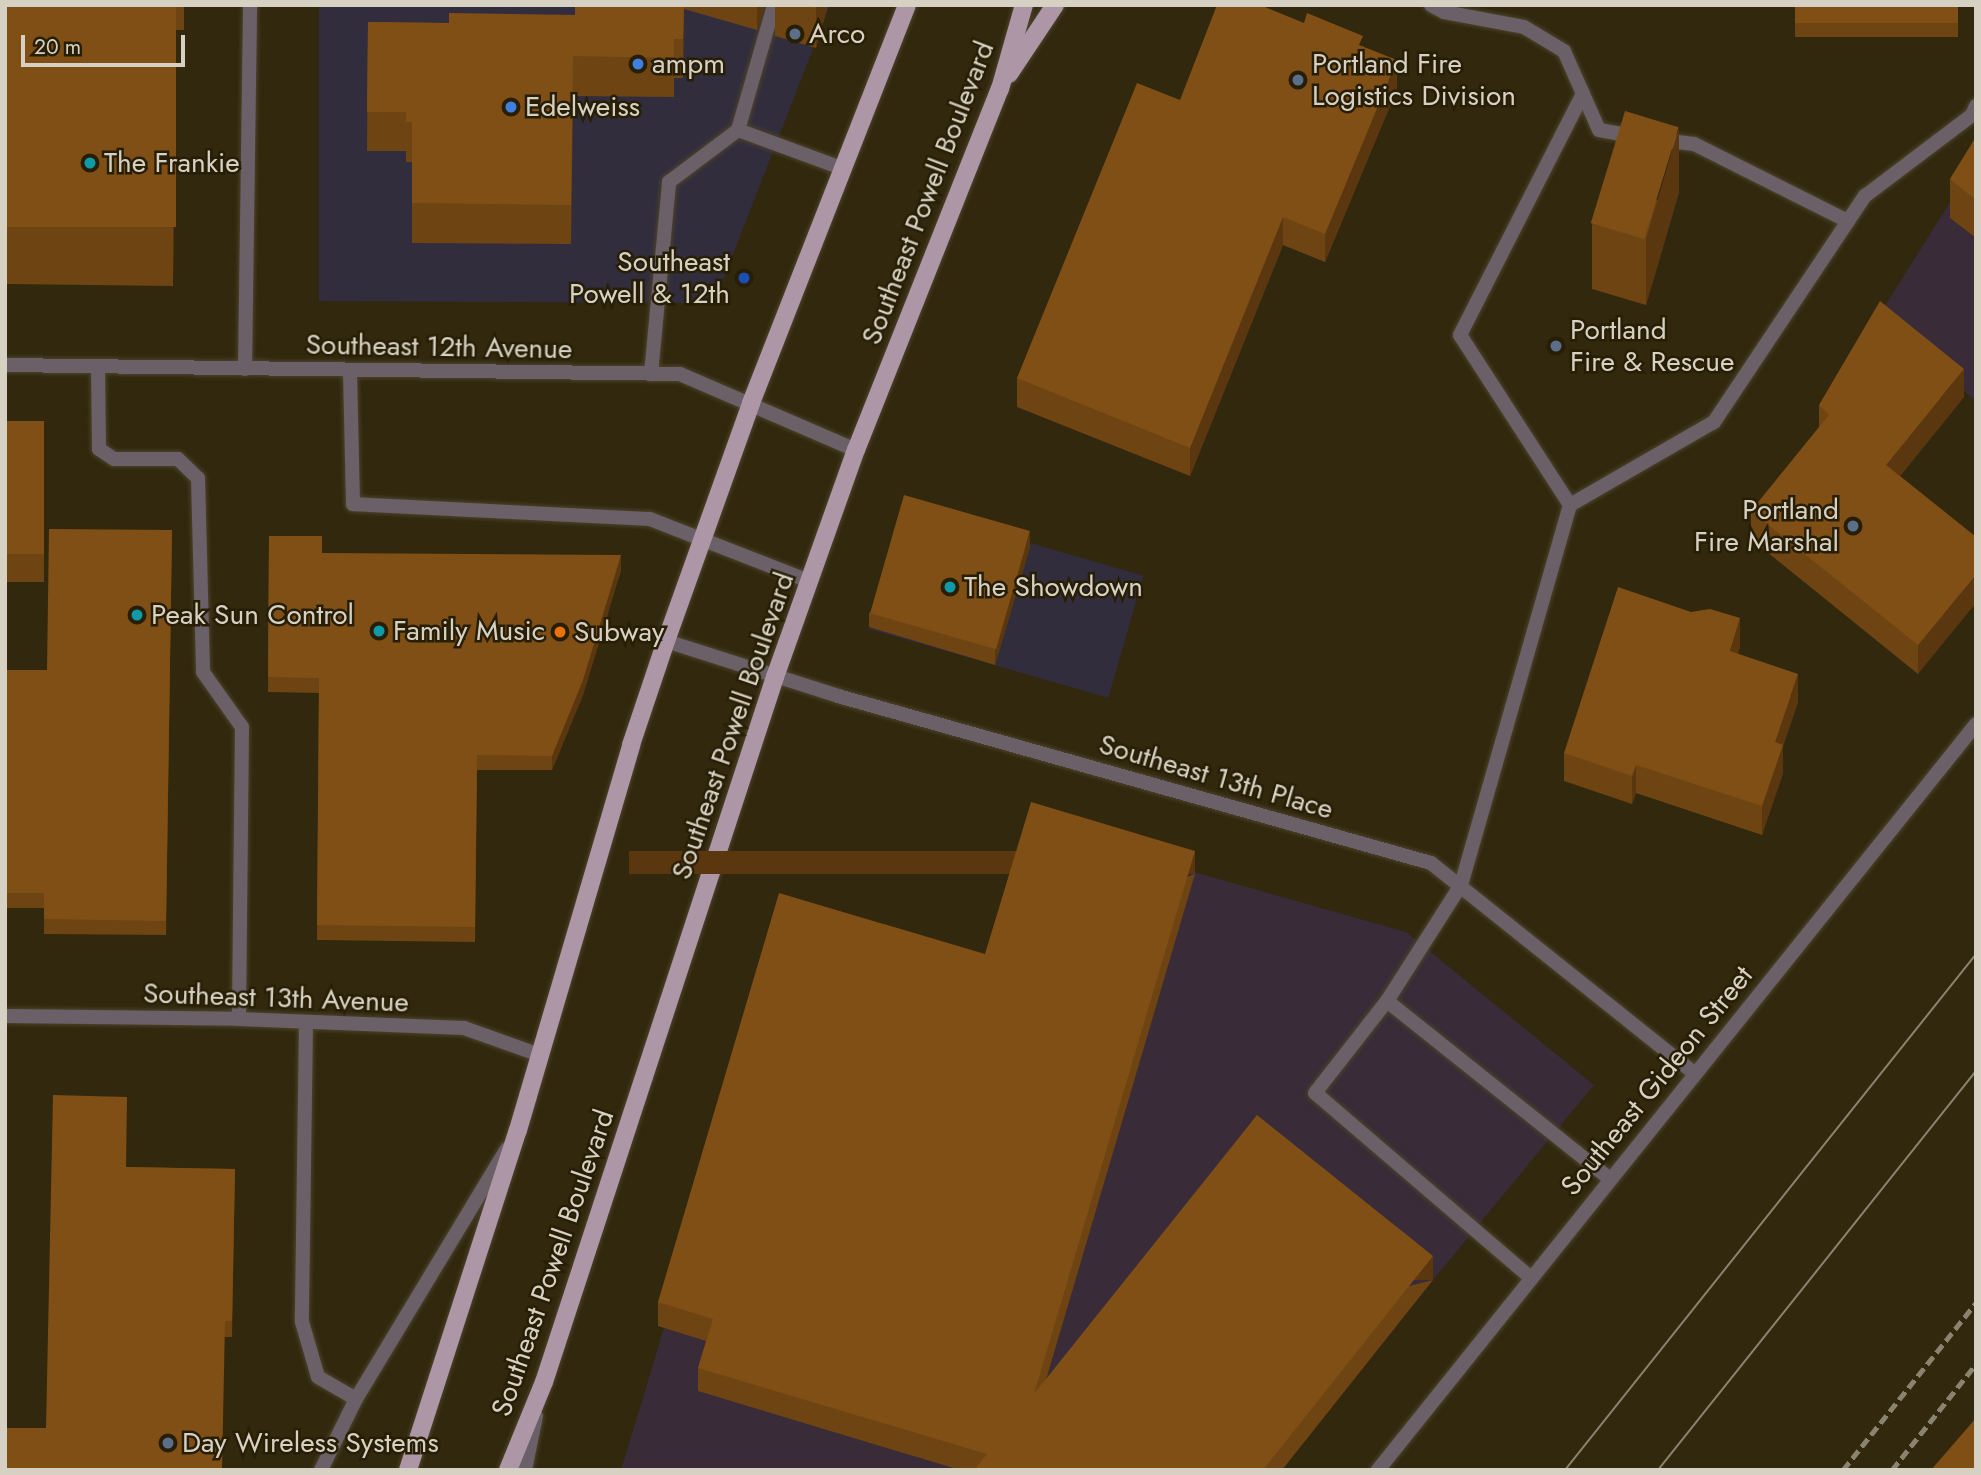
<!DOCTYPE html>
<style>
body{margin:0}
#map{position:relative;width:1981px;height:1475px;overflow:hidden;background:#31280e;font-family:Jost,sans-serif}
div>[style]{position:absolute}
.commercial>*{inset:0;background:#322d3d;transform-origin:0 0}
.industrial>*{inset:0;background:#392b38}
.roads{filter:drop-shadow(0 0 2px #4c432b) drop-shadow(0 0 2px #4c432b)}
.service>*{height:14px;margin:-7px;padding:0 7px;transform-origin:7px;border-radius:7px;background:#6b6067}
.minor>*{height:14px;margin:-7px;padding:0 7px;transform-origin:7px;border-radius:7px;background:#6b6067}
.tertiary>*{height:14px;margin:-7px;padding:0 7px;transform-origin:7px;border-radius:7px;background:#6b6067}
.primary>*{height:18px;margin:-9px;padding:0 9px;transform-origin:9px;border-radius:9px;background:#ad96a6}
.tram>*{height:2px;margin:-1px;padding:0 1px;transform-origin:1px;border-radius:1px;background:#8a836f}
.rail>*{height:5px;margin-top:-2.5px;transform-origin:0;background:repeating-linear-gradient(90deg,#8a836f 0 10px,transparent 0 15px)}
.wall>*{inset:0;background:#6e4412;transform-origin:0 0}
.shaded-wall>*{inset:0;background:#5a370f;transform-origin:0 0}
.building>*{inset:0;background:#804f15;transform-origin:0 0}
.dots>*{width:19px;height:19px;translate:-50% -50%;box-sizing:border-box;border:4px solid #271e05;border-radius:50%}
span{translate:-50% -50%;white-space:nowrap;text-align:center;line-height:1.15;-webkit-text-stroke:5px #271e05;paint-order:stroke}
.poi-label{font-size:28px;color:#d7d1c3}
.left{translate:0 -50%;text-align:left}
.right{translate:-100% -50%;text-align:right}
.street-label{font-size:28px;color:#d7d1c3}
.frame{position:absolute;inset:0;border:7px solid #d7d1c3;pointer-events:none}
.scale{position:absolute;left:21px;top:35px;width:164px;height:32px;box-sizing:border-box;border:4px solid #d7d1c3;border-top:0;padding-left:9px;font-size:21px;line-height:24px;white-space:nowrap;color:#d7d1c3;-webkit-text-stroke:5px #271e05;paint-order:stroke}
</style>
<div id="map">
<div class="commercial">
<i style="clip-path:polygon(319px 5px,830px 5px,714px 303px,319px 301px)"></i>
<i style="left:904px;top:507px;width:249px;height:127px;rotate:16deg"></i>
</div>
<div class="industrial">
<i style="clip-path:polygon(1976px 161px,1976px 402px,1881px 312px)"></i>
<i style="clip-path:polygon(1031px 826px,1406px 932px,1594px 1085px,1433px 1280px,1282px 1470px,621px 1470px,664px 1328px,658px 1326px,779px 916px,985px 978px)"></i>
</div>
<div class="roads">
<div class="service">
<i style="left:1431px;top:5px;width:15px;rotate:28deg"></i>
<i style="left:1444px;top:12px;width:81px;rotate:10.6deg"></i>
<i style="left:1524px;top:27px;width:47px;rotate:31deg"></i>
<i style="left:1564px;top:51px;width:86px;rotate:66.1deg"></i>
<i style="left:1599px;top:130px;width:36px;rotate:10deg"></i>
<i style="left:738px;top:130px;width:130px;rotate:-73.9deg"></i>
<i style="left:1661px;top:140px;width:33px;rotate:7deg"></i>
<i style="left:1694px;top:144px;width:172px;rotate:26.6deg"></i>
<i style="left:98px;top:366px;width:83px;rotate:89.3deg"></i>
<i style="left:99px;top:449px;width:18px;rotate:34deg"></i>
<i style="left:114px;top:459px;width:64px"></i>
<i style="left:178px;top:459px;width:28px;rotate:44deg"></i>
<i style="left:198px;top:478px;width:194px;rotate:88.5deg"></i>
<i style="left:203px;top:672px;width:67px;rotate:54.7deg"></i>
<i style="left:242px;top:727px;width:292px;rotate:90.6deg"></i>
<i style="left:350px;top:371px;width:133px;rotate:88.7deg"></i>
<i style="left:353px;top:504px;width:297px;rotate:2.9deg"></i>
<i style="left:650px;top:519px;width:171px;rotate:21.3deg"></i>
<i style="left:651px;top:374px;width:193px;rotate:-84.6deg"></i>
<i style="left:669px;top:182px;width:86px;rotate:-37deg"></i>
<i style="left:738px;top:130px;width:113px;rotate:20.2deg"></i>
<i style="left:1570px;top:505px;width:202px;rotate:-122.9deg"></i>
<i style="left:1460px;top:335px;width:271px;rotate:-63deg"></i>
<i style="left:1387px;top:1001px;width:285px;rotate:38.6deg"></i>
<i style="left:306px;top:1022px;width:300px;rotate:90.8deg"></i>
<i style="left:302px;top:1322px;width:57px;rotate:73.8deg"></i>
<i style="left:318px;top:1377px;width:44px;rotate:30.1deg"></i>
<i style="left:1531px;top:1278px;width:284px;rotate:-139.4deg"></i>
<i style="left:1315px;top:1093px;width:117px;rotate:-52deg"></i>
<i style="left:1387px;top:1001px;width:138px;rotate:-57.5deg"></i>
<i style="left:1461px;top:885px;width:395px;rotate:-74deg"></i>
<i style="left:1570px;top:505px;width:166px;rotate:-30deg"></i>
<i style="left:1714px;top:422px;width:272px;rotate:-56.3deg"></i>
<i style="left:1865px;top:196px;width:134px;rotate:-37.1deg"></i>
<i style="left:1972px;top:115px;width:10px;rotate:-66deg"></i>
</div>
<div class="minor">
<i style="left:5px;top:365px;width:675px;rotate:0.76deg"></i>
<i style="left:680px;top:374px;width:192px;rotate:23.4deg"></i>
<i style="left:245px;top:369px;width:364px;rotate:-89.2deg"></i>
<i style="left:666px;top:641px;width:181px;rotate:17.7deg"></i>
<i style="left:838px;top:696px;width:616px;rotate:15.73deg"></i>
<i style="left:1431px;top:863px;width:337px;rotate:38.6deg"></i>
<i style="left:5px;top:1016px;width:234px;rotate:0.7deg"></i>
<i style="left:239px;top:1019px;width:225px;rotate:2.3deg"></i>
<i style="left:464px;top:1028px;width:81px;rotate:19.6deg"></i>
<i style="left:1378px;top:1470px;width:956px;rotate:-51.28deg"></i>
</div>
<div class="tertiary">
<i style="left:321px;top:1470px;width:79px;rotate:-63.8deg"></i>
<i style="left:356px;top:1399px;width:292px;rotate:-58.9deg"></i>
<i style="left:525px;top:1470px;width:55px;rotate:-78.5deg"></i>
</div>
<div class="primary">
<i style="left:1009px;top:74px;width:83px;rotate:-56.3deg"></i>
<i style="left:408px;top:1470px;width:357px;rotate:-72.1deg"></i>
<i style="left:518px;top:1130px;width:401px;rotate:-73.6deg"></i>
<i style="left:631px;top:745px;width:110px;rotate:-71.4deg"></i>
<i style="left:666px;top:641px;width:253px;rotate:-70.3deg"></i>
<i style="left:751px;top:403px;width:427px;rotate:-68.6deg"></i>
<i style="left:508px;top:1470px;width:95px;rotate:-67.8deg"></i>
<i style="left:544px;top:1382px;width:742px;rotate:-71.86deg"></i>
<i style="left:775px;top:677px;width:241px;rotate:-70.4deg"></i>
<i style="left:856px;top:450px;width:389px;rotate:-68.3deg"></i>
<i style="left:1000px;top:89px;width:87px;rotate:-74.1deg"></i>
</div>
</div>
<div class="tram">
<i style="left:1565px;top:1470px;width:660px;rotate:-51.46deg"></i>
<i style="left:1658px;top:1470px;width:510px;rotate:-51.45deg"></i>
</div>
<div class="rail">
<i style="left:1843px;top:1470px;width:213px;rotate:-51.5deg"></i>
<i style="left:1892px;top:1470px;width:135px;rotate:-51.6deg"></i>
</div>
<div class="wall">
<i style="clip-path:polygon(5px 5px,184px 5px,184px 30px,176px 30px,173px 286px,5px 284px)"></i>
<i style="clip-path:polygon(575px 5px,765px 5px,757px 30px,684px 9px,683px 78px,674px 78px,674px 97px,573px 96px,571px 244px,412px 243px,412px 162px,406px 162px,406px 151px,367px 151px,368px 22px,449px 23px,575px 15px)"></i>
<i style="clip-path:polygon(775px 5px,828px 5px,816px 48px,775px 36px)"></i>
<i style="left:1795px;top:5px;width:163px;height:32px"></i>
<i style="clip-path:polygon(1363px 46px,1397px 89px,1325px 262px,1283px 245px,1190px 476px,1017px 407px,1017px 378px,1180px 100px)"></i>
<i style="clip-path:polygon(1976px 137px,1976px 238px,1950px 218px,1950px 179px)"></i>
<i style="clip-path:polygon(1679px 192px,1646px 305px,1592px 289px,1592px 223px)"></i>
<i style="clip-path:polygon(1964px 397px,1900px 476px,1976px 537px,1918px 674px,1751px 539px,1751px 511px,1819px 427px,1819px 405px)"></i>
<i style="left:5px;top:421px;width:39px;height:161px"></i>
<i style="clip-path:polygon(172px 530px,166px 935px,44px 934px,44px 908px,5px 908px,5px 670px,47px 670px)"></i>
<i style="clip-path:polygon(269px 536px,322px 553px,621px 570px,583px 695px,552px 770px,477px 770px,475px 942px,317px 940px,319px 693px,268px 692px)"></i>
<i style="clip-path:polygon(1030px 547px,995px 665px,869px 627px,869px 613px)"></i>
<i style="clip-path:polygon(1740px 647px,1737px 654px,1798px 702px,1783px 746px,1783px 773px,1762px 835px,1636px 793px,1632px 804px,1564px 781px,1564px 753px)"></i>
<i style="clip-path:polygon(1195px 874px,1046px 1380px,1433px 1280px,1282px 1470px,960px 1470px,698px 1391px,698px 1368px,706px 1341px,658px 1326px,658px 1302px,985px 954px)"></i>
<i style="clip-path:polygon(126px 1167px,235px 1169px,232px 1337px,225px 1337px)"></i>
</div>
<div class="shaded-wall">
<i style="clip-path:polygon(176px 5px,176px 30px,173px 286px,173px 229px)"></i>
<i style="clip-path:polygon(684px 5px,684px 9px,683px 78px,683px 39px)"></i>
<i style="clip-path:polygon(757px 5px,765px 5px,757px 30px)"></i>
<i style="clip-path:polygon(816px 5px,828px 5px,816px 48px)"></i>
<i style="clip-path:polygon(1397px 60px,1397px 89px,1325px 262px,1325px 234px)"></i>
<i style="clip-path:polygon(1679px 127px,1679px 192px,1646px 305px,1646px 239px)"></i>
<i style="clip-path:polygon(1283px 217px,1283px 245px,1190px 476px,1190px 448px)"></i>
<i style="clip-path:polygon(1964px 369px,1964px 397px,1886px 493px,1886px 465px)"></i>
<i style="clip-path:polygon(1030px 532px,1030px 547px,995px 665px,995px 650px)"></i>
<i style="clip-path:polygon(621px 555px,621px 570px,583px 695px,552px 770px,552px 756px)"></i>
<i style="clip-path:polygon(1976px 575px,1976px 603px,1918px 674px,1918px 645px)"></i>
<i style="clip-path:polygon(1740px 618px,1740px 647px,1730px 679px,1730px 651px)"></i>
<i style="clip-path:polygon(1798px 674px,1798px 702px,1783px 746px,1783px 773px,1762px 835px,1762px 806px,1775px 742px)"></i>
<i style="clip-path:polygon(1636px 765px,1636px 793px,1632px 804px,1632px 776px)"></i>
<i style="left:1195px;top:851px;width:23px;height:566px;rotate:90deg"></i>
<i style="left:1433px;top:1256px;width:24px;height:273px;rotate:90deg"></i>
</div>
<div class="building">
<i style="left:5px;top:5px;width:171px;height:222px"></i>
<i style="clip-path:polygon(575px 5px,684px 5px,683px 39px,674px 39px,674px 58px,573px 56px,571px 205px,412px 203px,412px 122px,406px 122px,406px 112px,367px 112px,368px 22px,449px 23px,449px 13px,575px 15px)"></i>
<i style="clip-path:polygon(805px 5px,816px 5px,816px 8px)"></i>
<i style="clip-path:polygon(1217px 5px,1260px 5px,1304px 23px,1307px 13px,1363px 36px,1359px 45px,1397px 60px,1325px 234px,1283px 217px,1190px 448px,1017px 378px,1137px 83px,1180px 100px)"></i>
<i style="left:1795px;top:5px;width:163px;height:18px"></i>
<i style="left:1625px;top:111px;width:56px;height:117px;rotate:17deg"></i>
<i style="clip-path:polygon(1976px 137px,1976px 200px,1950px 179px)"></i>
<i style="clip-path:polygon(1880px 301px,1964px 369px,1886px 465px,1976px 537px,1976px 575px,1918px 645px,1751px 511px,1829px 415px,1819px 405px)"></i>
<i style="left:5px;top:421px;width:39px;height:133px"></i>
<i style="left:904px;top:495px;width:131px;height:123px;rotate:16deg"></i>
<i style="clip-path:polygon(49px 529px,172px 530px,166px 921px,44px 919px,44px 893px,5px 893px,5px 670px,47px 670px)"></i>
<i style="clip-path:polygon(269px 536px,322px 536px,322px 553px,621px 555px,583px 680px,552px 756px,477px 755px,475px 927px,317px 925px,319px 678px,268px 677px)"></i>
<i style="clip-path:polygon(1618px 587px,1691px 612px,1710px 609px,1740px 618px,1730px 651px,1798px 674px,1775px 742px,1783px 745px,1762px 806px,1636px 765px,1632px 776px,1564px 753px)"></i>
<i style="clip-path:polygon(1031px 802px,1195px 851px,1034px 1394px,1257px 1115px,1433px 1256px,1263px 1470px,974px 1470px,987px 1454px,698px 1368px,713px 1319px,658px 1302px,779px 893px,985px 954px)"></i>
<i style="clip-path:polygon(53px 1095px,127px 1097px,126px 1167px,235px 1169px,232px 1321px,225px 1321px,222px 1470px,5px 1470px,5px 1428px,46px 1428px)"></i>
<i style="clip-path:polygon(1976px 1418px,1976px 1470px,1931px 1470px)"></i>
</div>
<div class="dots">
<i style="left:795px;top:34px;background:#5c6f8a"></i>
<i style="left:638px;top:64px;background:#3f7fe0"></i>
<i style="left:1298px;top:80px;background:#5c6f8a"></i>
<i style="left:511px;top:107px;background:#3f7fe0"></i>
<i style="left:90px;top:163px;background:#0f9aa8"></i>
<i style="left:744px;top:278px;background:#1a4fb4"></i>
<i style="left:1556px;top:346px;background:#5c6f8a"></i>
<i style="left:1853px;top:526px;background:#5c6f8a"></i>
<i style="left:950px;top:587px;background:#0f9aa8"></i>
<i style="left:137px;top:615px;background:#0f9aa8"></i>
<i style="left:379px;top:631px;background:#0f9aa8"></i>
<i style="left:560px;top:632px;background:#e8710a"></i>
<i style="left:168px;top:1443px;background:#5c6f8a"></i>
</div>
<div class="poi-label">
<span class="left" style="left:809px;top:34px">Arco</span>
<span class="left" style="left:652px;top:64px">ampm</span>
<span class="left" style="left:1312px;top:80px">Portland Fire<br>Logistics Division</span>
<span class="left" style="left:525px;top:107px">Edelweiss</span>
<span class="left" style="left:104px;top:163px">The Frankie</span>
<span class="right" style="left:730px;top:278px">Southeast<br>Powell &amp; 12th</span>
<span class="left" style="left:1570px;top:346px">Portland<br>Fire &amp; Rescue</span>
<span class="right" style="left:1839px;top:526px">Portland<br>Fire Marshal</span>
<span class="left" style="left:964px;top:587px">The Showdown</span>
<span class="left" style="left:151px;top:615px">Peak Sun Control</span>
<span class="left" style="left:393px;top:631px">Family Music</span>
<span class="left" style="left:574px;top:632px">Subway</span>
<span class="left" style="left:182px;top:1443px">Day Wireless Systems</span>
</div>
<div class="street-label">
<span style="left:928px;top:193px;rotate:-69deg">Southeast Powell Boulevard</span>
<span style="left:439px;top:347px;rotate:1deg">Southeast 12th Avenue</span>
<span style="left:733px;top:726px;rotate:-71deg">Southeast Powell Boulevard</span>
<span style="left:1216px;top:777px;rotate:16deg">Southeast 13th Place</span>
<span style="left:276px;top:998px;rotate:2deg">Southeast 13th Avenue</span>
<span style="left:1657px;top:1081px;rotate:-51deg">Southeast Gideon Street</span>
<span style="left:553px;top:1263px;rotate:-71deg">Southeast Powell Boulevard</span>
</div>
<div class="frame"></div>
<div class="scale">20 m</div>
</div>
